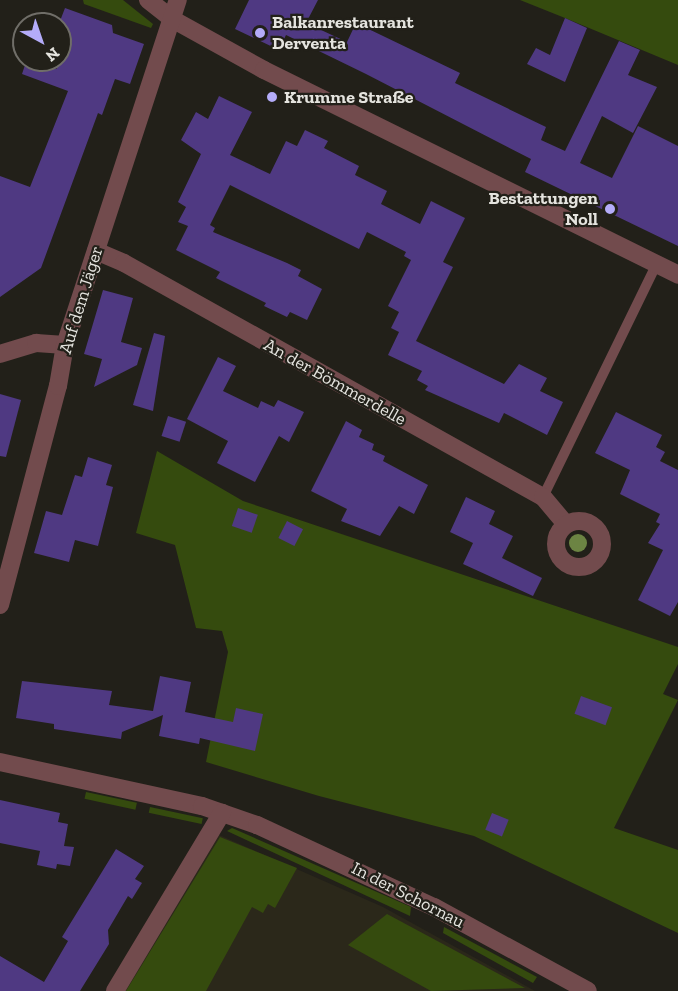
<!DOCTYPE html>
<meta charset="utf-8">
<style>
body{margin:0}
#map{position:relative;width:678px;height:991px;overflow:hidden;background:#222019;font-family:"Zilla Slab",serif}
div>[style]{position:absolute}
.built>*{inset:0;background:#2b281a}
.green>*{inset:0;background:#354b0e;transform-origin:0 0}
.building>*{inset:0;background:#4f3982;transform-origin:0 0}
.lane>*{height:10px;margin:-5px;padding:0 5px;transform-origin:5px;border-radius:5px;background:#724b4d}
.street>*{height:18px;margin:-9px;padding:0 9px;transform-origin:9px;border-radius:9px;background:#724b4d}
.street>.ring{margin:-9px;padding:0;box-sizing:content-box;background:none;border:18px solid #724b4d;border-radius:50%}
.trees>*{width:18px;height:18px;margin:-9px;border-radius:50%;background:#6c8443}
.dots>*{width:16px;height:16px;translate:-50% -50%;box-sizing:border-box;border:3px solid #222019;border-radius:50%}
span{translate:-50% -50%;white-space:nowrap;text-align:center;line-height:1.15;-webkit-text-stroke:4.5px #222019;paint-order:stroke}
.poi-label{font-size:18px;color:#e5e4df;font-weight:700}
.left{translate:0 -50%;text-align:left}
.right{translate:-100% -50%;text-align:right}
.street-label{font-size:18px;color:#e5e4df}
.north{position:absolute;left:12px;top:12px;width:60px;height:60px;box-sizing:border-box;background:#222019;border:2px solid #706e68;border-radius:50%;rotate:140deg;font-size:16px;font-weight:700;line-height:24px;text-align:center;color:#e5e4df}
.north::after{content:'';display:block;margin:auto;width:21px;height:27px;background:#b4acf9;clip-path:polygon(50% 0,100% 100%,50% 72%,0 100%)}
</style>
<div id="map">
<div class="built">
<i style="clip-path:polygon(217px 834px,383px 907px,535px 991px,122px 991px)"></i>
</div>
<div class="green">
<i style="clip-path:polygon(83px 0,123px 0,153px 24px,151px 28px,84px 4px)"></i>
<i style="clip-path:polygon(520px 0,678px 0,678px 65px,565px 18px)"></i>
<i style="clip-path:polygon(157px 451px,243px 501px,678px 647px,678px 664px,663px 694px,678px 700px,614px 828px,678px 850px,678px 933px,474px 836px,319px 796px,206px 762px,228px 652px,222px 631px,196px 628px,175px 545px,136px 533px)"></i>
<i style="left:86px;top:792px;width:52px;height:7px;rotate:12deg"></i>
<i style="left:150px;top:807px;width:54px;height:6px;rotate:12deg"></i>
<i style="clip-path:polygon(232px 828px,411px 907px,410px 916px,227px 831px)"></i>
<i style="clip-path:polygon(220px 837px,297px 868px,275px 908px,268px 904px,263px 913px,252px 907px,206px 991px,126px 991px)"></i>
<i style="clip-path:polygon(387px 914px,525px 988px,431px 991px,348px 945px)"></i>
<i style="clip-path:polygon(444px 927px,537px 977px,533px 983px,443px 933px)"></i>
</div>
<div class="building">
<i style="clip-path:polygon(249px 0,318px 0,306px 23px,347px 42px,356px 23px,460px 73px,455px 83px,546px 127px,541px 140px,565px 151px,619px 41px,640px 50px,628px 75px,657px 87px,633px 133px,602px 116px,580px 163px,612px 178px,638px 126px,678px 146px,678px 246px,525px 172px,531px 159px,366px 74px,286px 35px,279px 50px,235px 29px)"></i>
<i style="clip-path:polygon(65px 8px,112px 25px,113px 33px,144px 44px,130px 84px,115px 79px,102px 115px,98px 113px,41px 268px,0 297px,0 176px,30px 187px,68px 91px,22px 74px,26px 62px,57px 69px,52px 60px,60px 60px,60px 21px)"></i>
<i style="clip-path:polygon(565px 18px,587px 28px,565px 82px,527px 64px,536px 48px,550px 55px)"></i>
<i style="clip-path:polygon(219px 96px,252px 112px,230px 155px,270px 174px,286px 141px,297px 146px,305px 130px,328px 141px,324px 148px,359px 166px,355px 175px,387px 191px,381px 204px,420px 224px,431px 201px,465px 218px,443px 262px,453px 267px,416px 341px,504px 384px,519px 364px,547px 378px,540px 391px,563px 402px,547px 435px,504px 413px,499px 423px,425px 390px,428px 386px,417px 380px,422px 371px,388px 355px,399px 332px,391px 328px,399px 312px,388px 306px,411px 260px,404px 256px,406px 252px,367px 232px,359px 249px,230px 185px,210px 225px,215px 228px,213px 232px,287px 263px,301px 270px,298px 276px,322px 289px,307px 320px,290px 312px,287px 317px,264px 306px,266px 303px,216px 278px,220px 272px,176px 250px,188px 226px,178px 222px,186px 207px,178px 202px,201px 154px,181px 140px,196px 112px,208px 119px)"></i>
<i style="clip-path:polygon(103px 290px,133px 298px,121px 342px,142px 348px,137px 365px,94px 387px,102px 359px,84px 354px)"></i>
<i style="clip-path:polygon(154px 333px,165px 336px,153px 411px,133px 405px)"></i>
<i style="clip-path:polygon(218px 357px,236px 366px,223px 391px,258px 408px,261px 401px,274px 407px,278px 400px,304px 412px,289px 442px,279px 436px,255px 482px,217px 463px,228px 441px,187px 419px)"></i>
<i style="clip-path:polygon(0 394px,21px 400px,6px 457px,0 456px)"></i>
<i style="clip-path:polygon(616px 412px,662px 435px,656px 447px,665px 452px,660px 461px,678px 470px,678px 602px,670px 616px,638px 600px,663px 550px,648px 543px,660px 524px,656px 522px,660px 514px,620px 494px,630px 470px,595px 453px)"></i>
<i style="left:168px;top:416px;width:19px;height:21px;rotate:18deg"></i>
<i style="clip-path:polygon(346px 421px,362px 430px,359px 437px,374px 444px,372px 450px,385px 456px,383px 461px,428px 485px,414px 514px,399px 506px,380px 536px,341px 521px,347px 509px,311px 491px)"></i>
<i style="clip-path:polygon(88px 457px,112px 465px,106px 485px,113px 487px,98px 546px,75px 540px,69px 562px,34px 553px,46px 511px,62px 515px,75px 475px,82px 477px)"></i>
<i style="clip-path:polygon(466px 497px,495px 511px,489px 524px,513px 536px,502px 558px,542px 578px,533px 596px,463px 564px,473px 543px,450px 532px)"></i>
<i style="left:238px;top:508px;width:21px;height:19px;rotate:19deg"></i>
<i style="left:287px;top:521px;width:18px;height:19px;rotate:27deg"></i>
<i style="clip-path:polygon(160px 676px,191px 682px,185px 712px,233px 722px,236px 708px,263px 714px,255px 751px,200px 738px,199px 744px,159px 736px,163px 715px,122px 732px,121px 739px,54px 729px,54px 724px,16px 718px,22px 681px,112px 691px,109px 705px,153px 711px)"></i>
<i style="left:581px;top:696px;width:33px;height:19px;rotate:20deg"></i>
<i style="clip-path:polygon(0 800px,60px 813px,58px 822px,68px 824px,64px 846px,74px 847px,70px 866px,57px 864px,56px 869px,37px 865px,40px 851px,0 843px)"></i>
<i style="left:492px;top:813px;width:18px;height:18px;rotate:22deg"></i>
<i style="clip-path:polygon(116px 849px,144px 866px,135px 879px,142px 883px,132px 899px,128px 896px,108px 930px,109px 944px,80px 991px,0 991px,0 956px,44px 982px,68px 941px,62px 937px)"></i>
</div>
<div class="lane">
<i style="left:543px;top:497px;width:258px;rotate:-64deg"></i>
</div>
<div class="street">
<i style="left:148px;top:0;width:31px;rotate:38deg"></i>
<i style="left:172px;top:19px;width:105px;rotate:29deg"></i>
<i style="left:264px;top:70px;width:462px;rotate:26.3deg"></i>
<i style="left:96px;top:251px;width:30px;rotate:23deg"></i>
<i style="left:124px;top:263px;width:480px;rotate:29.2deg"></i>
<i style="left:543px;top:497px;width:35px;rotate:50deg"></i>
<i style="left:0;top:354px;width:38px;rotate:-17deg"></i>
<i style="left:36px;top:343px;width:29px;rotate:4deg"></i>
<i class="ring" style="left:556px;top:521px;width:28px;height:28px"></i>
<i style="left:0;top:605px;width:227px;rotate:-75.2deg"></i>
<i style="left:58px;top:386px;width:42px;rotate:-80.3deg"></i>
<i style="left:65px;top:345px;width:363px;rotate:-71.9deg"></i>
<i style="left:0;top:762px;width:207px;rotate:12.3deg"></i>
<i style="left:202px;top:806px;width:58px;rotate:19.1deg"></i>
<i style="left:257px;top:825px;width:195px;rotate:24.9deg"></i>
<i style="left:434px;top:907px;width:175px;rotate:28.6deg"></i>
<i style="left:115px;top:991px;width:208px;rotate:-59deg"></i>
</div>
<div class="trees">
<i style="left:578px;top:543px"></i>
</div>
<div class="dots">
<i style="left:260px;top:33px;background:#b4acf9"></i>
<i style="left:272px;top:97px;background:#b4acf9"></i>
<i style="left:610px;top:209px;background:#b4acf9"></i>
</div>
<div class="poi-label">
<span class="left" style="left:272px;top:33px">Balkanrestaurant<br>Derventa</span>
<span class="left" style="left:284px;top:97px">Krumme Straße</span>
<span class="right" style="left:598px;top:209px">Bestattungen<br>Noll</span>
</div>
<div class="street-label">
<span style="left:81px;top:300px;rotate:-73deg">Auf dem Jäger</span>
<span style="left:335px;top:382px;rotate:29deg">An der Bömmerdelle</span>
<span style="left:408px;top:895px;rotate:27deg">In der Schornau</span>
</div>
<div class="north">N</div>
</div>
